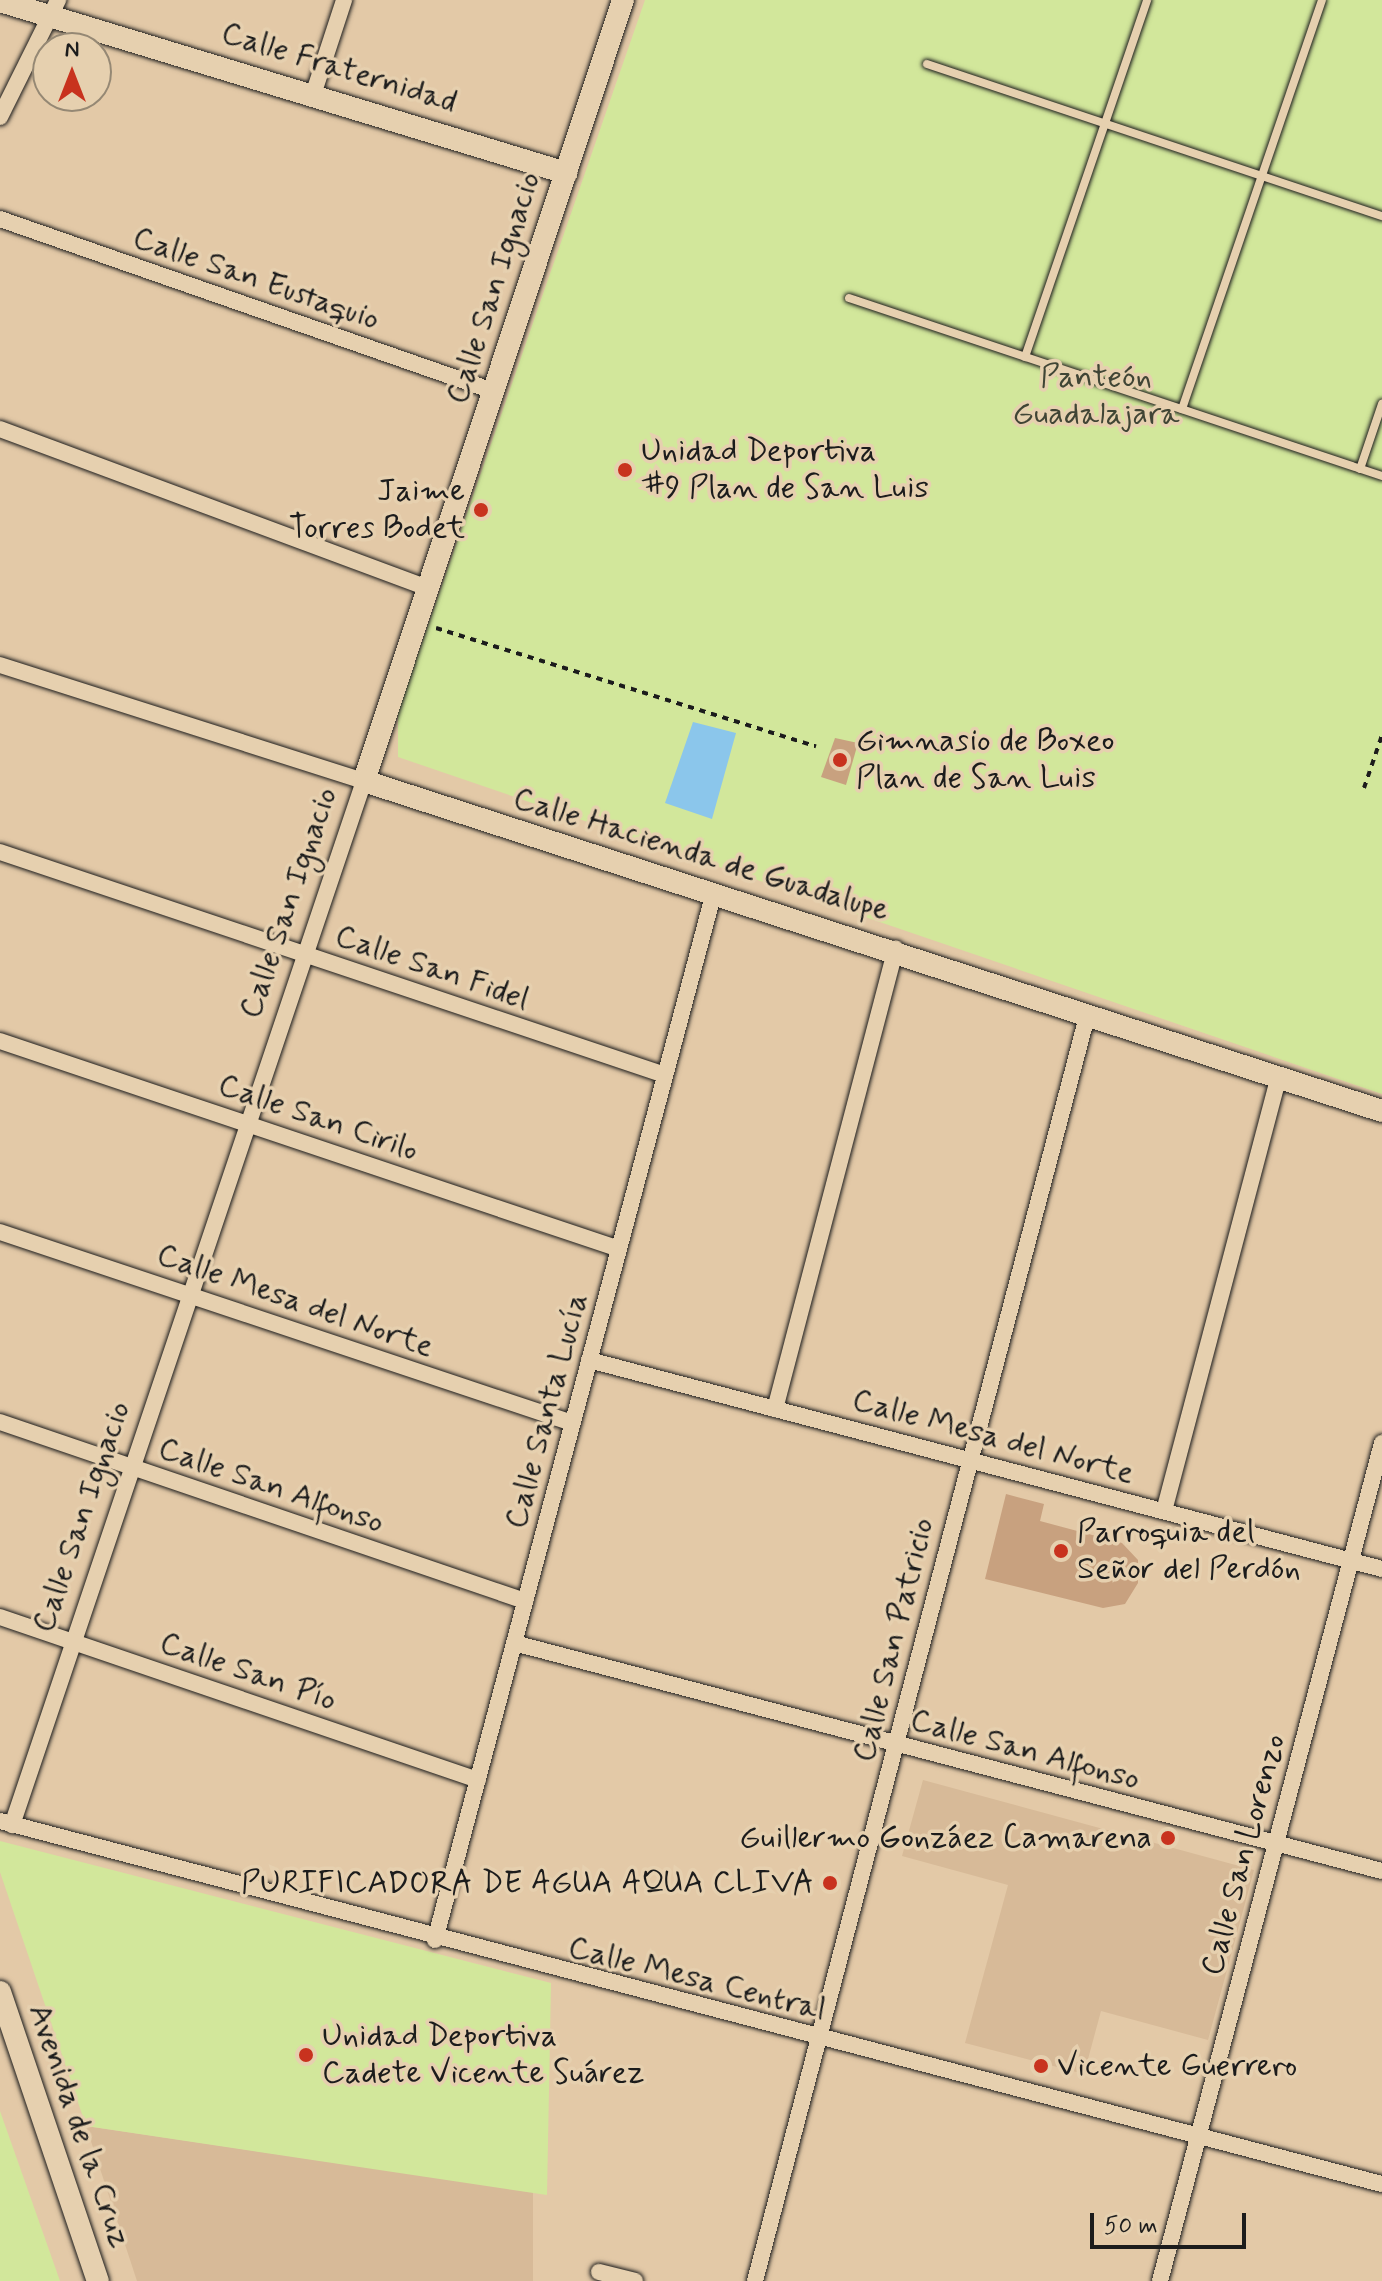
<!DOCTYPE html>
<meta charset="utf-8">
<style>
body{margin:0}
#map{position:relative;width:1382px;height:2281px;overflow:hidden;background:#e3c9a7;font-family:Mynerve,sans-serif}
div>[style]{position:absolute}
.built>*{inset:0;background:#d7ba98}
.green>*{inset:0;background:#d2e79b}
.water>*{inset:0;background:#8bc6eb}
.building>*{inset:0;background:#c8a17f}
.path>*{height:4px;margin-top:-2px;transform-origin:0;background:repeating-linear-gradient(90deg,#1c1c1c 0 6px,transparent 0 12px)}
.roads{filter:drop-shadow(0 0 2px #1c1c1c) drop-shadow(0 0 2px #1c1c1c)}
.lane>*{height:8px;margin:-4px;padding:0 4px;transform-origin:4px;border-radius:4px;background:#e6d0af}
.street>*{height:16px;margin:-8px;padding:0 8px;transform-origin:8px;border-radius:8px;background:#e6d0af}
.secondary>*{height:22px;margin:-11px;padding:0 11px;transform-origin:11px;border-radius:11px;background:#e6d0af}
.dots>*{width:22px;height:22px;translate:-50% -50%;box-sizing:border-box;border:4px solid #e6d0af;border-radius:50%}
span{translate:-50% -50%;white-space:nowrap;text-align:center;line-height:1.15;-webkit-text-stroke:7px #e6d0af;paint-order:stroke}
.street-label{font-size:32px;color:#1c1c1c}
.park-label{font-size:32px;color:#404535}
.poi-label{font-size:32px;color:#1c1c1c}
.left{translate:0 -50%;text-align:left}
.right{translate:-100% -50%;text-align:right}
.north{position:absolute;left:32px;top:32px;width:80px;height:80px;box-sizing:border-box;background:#e6d0af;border:2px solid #958874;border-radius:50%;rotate:0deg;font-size:22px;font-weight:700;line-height:32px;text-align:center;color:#1c1c1c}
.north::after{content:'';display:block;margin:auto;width:28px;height:36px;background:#c8321e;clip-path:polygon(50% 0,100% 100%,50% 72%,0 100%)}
.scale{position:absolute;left:1090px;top:2213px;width:156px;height:36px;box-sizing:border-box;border:4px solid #1c1c1c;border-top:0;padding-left:10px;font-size:24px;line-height:28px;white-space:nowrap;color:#1c1c1c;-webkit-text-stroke:6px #e6d0af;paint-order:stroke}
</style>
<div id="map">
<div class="built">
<i style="clip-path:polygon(923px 1780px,1254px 1870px,1208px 2040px,1101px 2011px,1084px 2074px,965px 2043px,1008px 1885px,902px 1856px)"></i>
<i style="clip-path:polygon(86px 2126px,533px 2192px,533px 2281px,137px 2281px)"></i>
</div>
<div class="green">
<i style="clip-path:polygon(645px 0,1382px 0,1382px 1094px,398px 757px,398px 712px)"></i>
<i style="clip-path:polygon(0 1841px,551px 1983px,547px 2195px,86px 2126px,0 1872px)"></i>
<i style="clip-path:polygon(0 2111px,60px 2281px,0 2281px)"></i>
</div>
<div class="water">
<i style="clip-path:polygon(693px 722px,736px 733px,712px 819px,665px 803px)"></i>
</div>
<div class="building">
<i style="clip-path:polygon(835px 738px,858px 743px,846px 785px,821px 777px)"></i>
<i style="clip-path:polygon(1006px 1494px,1044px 1504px,1040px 1521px,1122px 1543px,1138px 1560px,1138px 1583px,1125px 1604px,1103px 1608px,985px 1579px)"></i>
</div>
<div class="path">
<i style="left:436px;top:628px;width:398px;rotate:17.3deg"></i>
<i style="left:1364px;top:788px;width:56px;rotate:-71.2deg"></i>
</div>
<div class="roads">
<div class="lane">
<i style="left:927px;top:64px;width:480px;rotate:18.5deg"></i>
<i style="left:849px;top:298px;width:562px;rotate:18.47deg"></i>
<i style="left:1025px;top:357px;width:377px;rotate:-71.1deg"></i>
<i style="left:1182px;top:409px;width:432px;rotate:-71.1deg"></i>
<i style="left:1360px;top:469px;width:69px;rotate:-71.3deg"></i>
</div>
<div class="street">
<i style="left:314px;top:92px;width:97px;rotate:-71.9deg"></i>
<i style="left:0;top:117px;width:131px;rotate:-63.6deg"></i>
<i style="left:0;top:219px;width:522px;rotate:19.23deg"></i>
<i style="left:0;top:429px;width:457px;rotate:20.4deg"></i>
<i style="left:0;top:665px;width:382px;rotate:17.7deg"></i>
<i style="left:364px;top:781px;width:1102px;rotate:108.63deg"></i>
<i style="left:0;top:852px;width:701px;rotate:18.54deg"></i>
<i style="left:0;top:1041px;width:653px;rotate:18.57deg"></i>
<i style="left:0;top:1232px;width:603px;rotate:18.46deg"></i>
<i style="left:589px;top:1360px;width:820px;rotate:14.76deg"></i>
<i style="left:775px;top:1409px;width:476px;rotate:-75.3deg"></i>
<i style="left:0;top:1422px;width:555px;rotate:18.83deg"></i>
<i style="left:1164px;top:1511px;width:448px;rotate:-75.2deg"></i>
<i style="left:0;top:1617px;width:505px;rotate:18.83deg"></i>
<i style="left:514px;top:1643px;width:897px;rotate:14.72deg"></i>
<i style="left:0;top:1821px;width:1429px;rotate:14.72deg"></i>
<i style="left:435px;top:1940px;width:1080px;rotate:-75.09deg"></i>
<i style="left:599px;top:2272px;width:37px;rotate:14deg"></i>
<i style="left:755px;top:2281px;width:1311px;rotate:-75.29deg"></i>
<i style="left:1160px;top:2281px;width:867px;rotate:-75.16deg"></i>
</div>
<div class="secondary">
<i style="left:623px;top:0;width:823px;rotate:108.35deg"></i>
<i style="left:364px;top:781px;width:1070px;rotate:17.96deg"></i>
<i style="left:0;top:1px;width:592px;rotate:16.9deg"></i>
<i style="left:0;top:1992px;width:305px;rotate:71.3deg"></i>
</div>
</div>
<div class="dots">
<i style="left:625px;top:470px;background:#c8321e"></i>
<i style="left:481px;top:510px;background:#c8321e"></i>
<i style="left:840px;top:760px;background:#c8321e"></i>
<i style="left:1061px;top:1551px;background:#c8321e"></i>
<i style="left:1168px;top:1838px;background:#c8321e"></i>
<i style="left:830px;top:1883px;background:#c8321e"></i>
<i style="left:306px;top:2055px;background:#c8321e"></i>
<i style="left:1041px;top:2066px;background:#c8321e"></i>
</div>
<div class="street-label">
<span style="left:339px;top:68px;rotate:17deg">Calle Fraternidad</span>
<span style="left:256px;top:279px;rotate:19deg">Calle San Eustaquio</span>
<span style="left:494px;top:288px;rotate:-72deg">Calle San Ignacio</span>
<span style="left:701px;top:855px;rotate:17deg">Calle Hacienda de Guadalupe</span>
<span style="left:289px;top:903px;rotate:-71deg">Calle San Ignacio</span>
<span style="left:432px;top:968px;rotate:19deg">Calle San Fidel</span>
<span style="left:318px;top:1118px;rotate:19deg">Calle San Cirilo</span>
<span style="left:295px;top:1301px;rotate:19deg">Calle Mesa del Norte</span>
<span style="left:547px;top:1411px;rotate:-75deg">Calle Santa Lucía</span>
<span style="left:993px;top:1437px;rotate:15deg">Calle Mesa del Norte</span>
<span style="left:271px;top:1486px;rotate:19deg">Calle San Alfonso</span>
<span style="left:82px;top:1517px;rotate:-71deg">Calle San Ignacio</span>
<span style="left:894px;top:1640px;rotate:-76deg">Calle San Patricio</span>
<span style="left:248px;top:1672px;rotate:19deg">Calle San Pío</span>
<span style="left:1025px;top:1750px;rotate:15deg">Calle San Alfonso</span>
<span style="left:1244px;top:1855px;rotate:-75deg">Calle San Lorenzo</span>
<span style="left:697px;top:1979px;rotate:14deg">Calle Mesa Central</span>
<span style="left:79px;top:2126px;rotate:71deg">Avenida de la Cruz</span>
</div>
<div class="park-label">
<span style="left:1096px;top:396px">Panteón<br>Guadalajara</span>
</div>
<div class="poi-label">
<span class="left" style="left:641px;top:470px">Unidad Deportiva<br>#9 Plan de San Luis</span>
<span class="right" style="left:465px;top:510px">Jaime<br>Torres Bodet</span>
<span class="left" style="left:856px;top:760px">Gimnasio de Boxeo<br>Plan de San Luis</span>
<span class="left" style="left:1077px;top:1551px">Parroquia del<br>Señor del Perdón</span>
<span class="right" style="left:1152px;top:1838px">Guillermo Gonzáez Camarena</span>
<span class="right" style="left:814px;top:1883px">PURIFICADORA DE AGUA AQUA CLIVA</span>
<span class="left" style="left:322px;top:2055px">Unidad Deportiva<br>Cadete Vicente Suárez</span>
<span class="left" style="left:1057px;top:2066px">Vicente Guerrero</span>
</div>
<div class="north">N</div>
<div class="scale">50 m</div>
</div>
